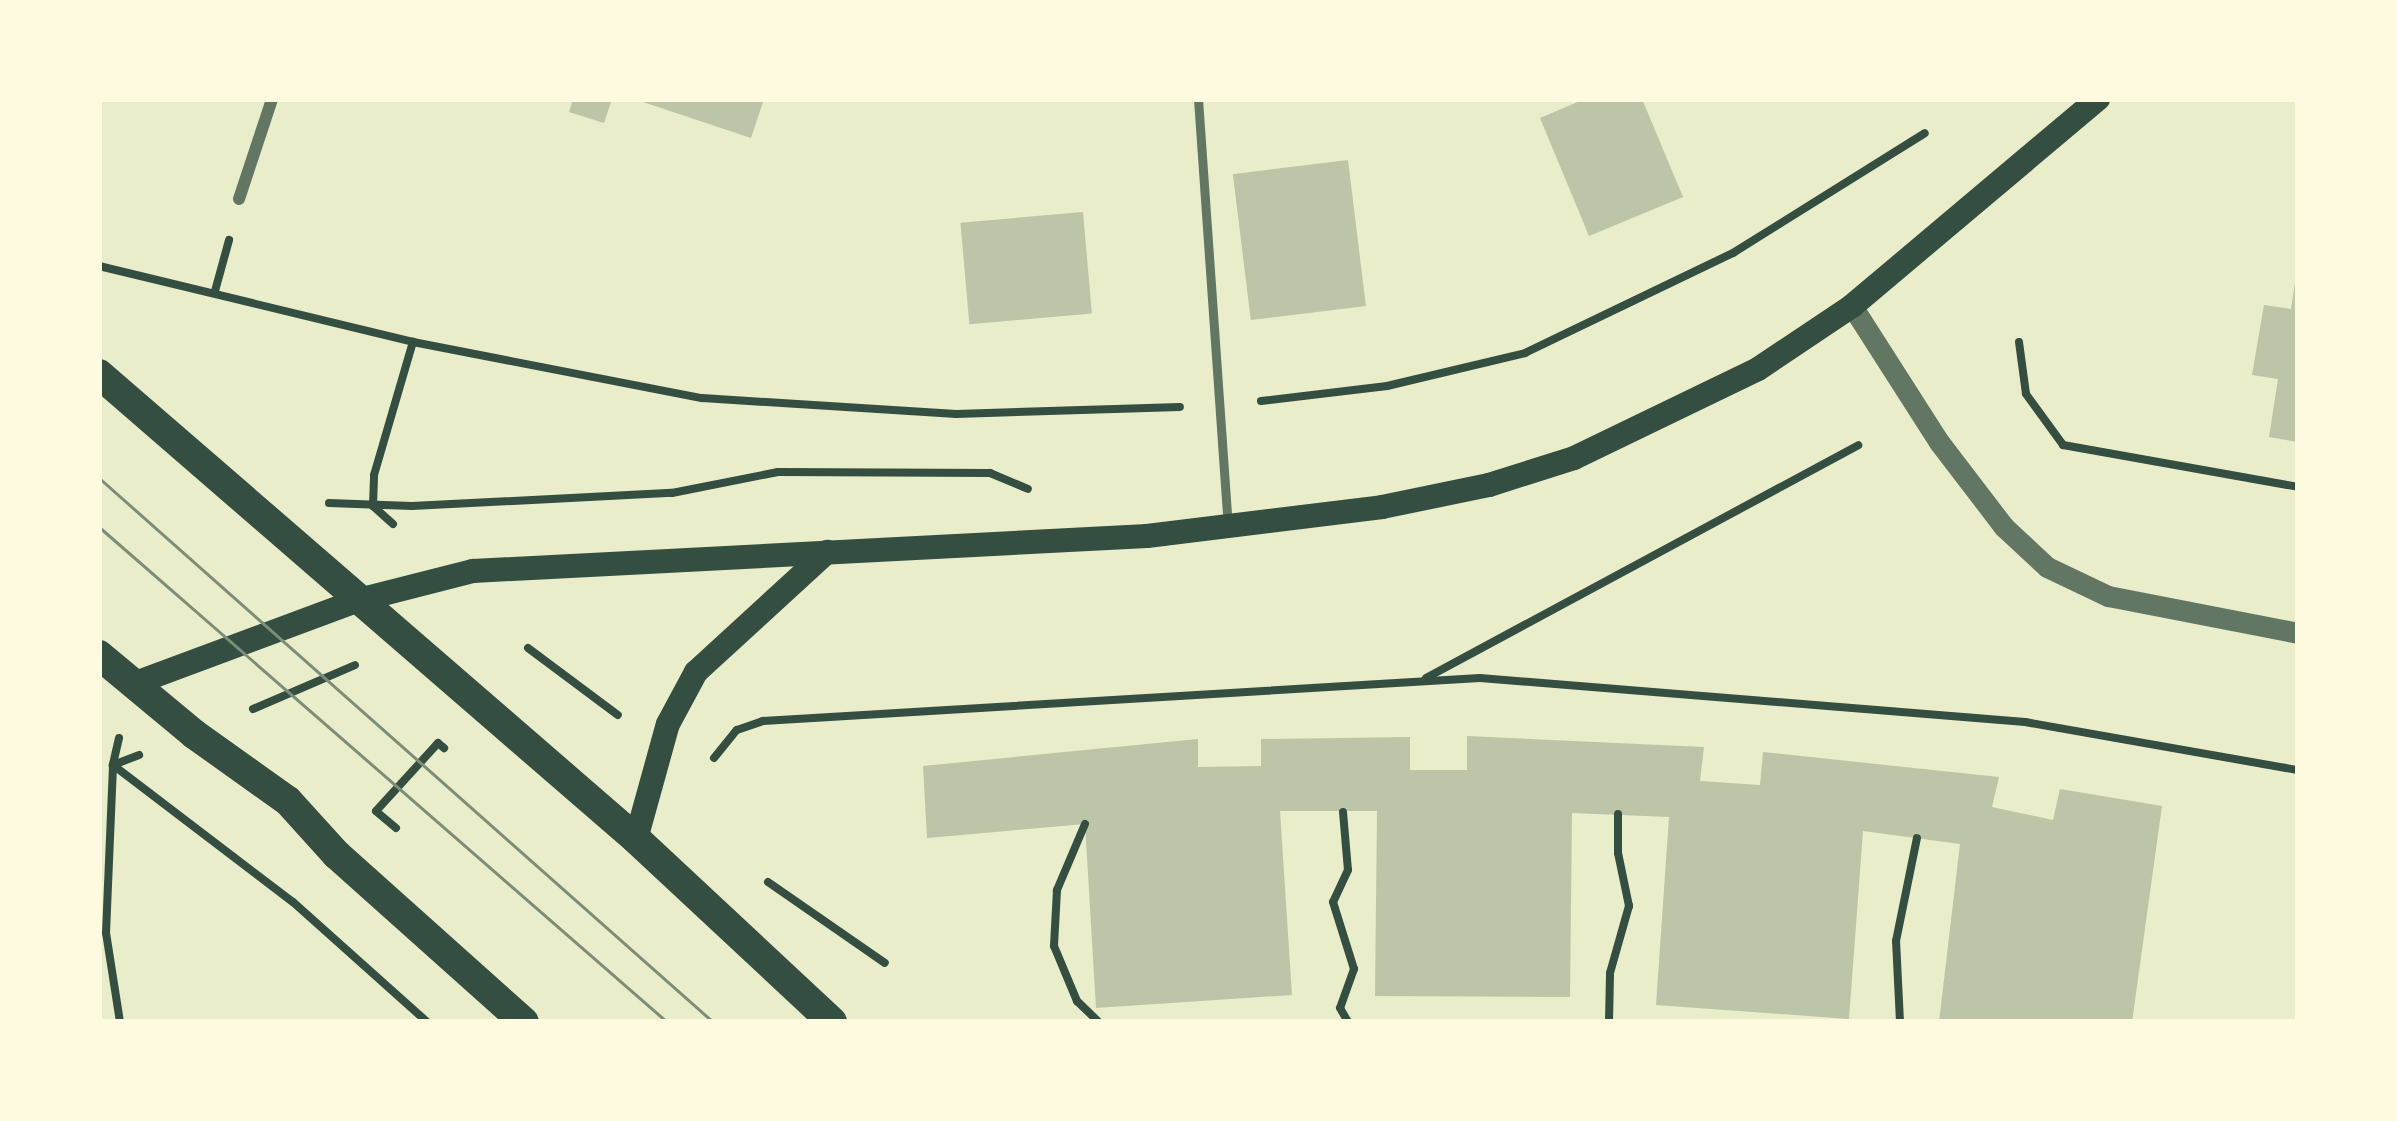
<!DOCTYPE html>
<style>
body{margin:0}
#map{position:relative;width:2397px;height:1121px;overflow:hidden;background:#e9edc9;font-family:Rubik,sans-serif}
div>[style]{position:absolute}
.building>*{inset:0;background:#bcc5a7;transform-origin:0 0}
.path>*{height:8px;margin:-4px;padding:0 4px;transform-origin:4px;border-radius:4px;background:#344e41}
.service>*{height:9px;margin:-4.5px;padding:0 4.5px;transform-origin:4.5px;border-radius:4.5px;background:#617663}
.minor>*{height:12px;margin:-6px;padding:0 6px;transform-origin:6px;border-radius:6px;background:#617663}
.tertiary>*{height:21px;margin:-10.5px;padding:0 10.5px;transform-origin:10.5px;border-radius:10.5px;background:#617663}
.secondary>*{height:24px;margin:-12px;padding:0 12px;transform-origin:12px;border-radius:12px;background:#344e41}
.primary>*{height:30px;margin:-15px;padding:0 15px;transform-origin:15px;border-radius:15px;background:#344e41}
.tram>*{height:3px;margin:-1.5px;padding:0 1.5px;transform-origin:1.5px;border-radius:1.5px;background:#7c8e77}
span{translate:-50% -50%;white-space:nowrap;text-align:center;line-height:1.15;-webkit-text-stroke:12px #fefae0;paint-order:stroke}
.frame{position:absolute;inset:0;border:102px solid #fefae0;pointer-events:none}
</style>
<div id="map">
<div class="building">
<i style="clip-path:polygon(573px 99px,612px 99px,604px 123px,569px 112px)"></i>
<i style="clip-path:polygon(634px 99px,764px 99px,751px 138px)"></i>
<i style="clip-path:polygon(1585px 99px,1642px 99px,1683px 197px,1589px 236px,1540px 118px)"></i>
<i style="left:1348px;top:160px;width:147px;height:116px;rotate:83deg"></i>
<i style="left:1083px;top:212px;width:102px;height:123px;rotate:85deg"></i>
<i style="clip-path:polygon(2295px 283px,2298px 283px,2298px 442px,2269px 437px,2278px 379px,2252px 375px,2264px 305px,2291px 309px)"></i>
<i style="clip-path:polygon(1467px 736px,1704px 747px,1700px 781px,1760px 785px,1763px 752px,1999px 777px,1992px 807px,2053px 820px,2060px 789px,2162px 806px,2132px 1022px,1939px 1022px,1960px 844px,1863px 831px,1849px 1019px,1656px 1005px,1669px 817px,1572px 813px,1570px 997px,1375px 996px,1377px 811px,1280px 811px,1292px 995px,1096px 1008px,1085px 824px,927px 838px,923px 766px,1198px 739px,1198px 767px,1261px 766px,1261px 739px,1410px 737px,1410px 770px,1467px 770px)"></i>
</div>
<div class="path">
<i style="left:99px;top:266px;width:323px;rotate:13.6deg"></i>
<i style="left:413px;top:342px;width:294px;rotate:11deg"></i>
<i style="left:702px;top:398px;width:255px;rotate:3.6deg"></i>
<i style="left:956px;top:414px;width:224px;rotate:-1.8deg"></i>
<i style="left:215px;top:291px;width:53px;rotate:-74.6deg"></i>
<i style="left:2019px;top:342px;width:52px;rotate:82.3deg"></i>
<i style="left:2026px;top:394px;width:63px;rotate:54deg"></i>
<i style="left:2063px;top:445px;width:239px;rotate:10.1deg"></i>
<i style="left:1261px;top:401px;width:127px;rotate:-6.8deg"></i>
<i style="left:1387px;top:386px;width:142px;rotate:-13.4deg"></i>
<i style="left:1525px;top:353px;width:231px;rotate:-25.7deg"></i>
<i style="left:1733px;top:253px;width:226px;rotate:-32deg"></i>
<i style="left:329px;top:503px;width:83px;rotate:2.1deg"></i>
<i style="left:412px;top:506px;width:260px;rotate:-2.9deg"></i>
<i style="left:672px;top:493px;width:108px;rotate:-11.2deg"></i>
<i style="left:778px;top:472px;width:212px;rotate:0.3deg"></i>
<i style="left:990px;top:473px;width:41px;rotate:22.8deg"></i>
<i style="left:393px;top:524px;width:27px;rotate:-138deg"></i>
<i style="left:373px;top:506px;width:31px;rotate:-88deg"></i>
<i style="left:374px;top:475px;width:139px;rotate:-73.7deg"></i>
<i style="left:528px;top:648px;width:112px;rotate:36.7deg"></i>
<i style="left:1426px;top:678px;width:491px;rotate:-28.3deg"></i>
<i style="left:253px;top:709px;width:111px;rotate:-23.3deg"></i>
<i style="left:119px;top:738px;width:28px;rotate:103deg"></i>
<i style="left:113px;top:765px;width:226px;rotate:37.3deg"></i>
<i style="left:293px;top:902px;width:180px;rotate:41.8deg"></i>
<i style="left:714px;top:758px;width:36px;rotate:-51deg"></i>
<i style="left:737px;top:730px;width:28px;rotate:-19deg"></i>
<i style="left:763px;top:721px;width:718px;rotate:-3.43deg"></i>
<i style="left:1480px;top:678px;width:547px;rotate:4.62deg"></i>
<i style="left:2025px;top:722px;width:277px;rotate:10deg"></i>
<i style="left:1343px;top:812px;width:58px;rotate:85.1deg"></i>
<i style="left:1348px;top:870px;width:35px;rotate:115deg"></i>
<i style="left:1333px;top:902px;width:70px;rotate:72.6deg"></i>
<i style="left:1354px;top:969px;width:41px;rotate:109.7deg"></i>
<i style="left:1340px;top:1008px;width:16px;rotate:60deg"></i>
<i style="left:1085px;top:824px;width:72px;rotate:113deg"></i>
<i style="left:1057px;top:890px;width:56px;rotate:93.1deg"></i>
<i style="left:1054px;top:946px;width:60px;rotate:67.3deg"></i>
<i style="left:1077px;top:1001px;width:30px;rotate:44deg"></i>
<i style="left:396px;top:828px;width:26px;rotate:-140deg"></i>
<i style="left:376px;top:811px;width:92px;rotate:-47.6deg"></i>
<i style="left:438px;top:743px;width:8px;rotate:40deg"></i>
<i style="left:768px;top:882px;width:142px;rotate:34.7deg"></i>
<i style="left:120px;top:1022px;width:90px;rotate:-98.9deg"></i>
<i style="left:106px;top:933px;width:168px;rotate:-87.6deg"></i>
<i style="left:113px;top:765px;width:28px;rotate:-21deg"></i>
<i style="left:1609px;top:1022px;width:49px;rotate:-88.8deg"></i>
<i style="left:1610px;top:973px;width:70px;rotate:-74.2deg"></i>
<i style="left:1629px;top:906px;width:54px;rotate:-101.7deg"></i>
<i style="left:1618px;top:853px;width:39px;rotate:-90deg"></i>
<i style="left:1900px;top:1022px;width:81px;rotate:-92.8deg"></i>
<i style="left:1896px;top:941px;width:105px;rotate:-78.5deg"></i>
</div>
<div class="service">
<i style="left:1198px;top:99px;width:427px;rotate:86deg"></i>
</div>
<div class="minor">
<i style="left:239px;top:199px;width:105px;rotate:-71.7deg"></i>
</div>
<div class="tertiary">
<i style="left:1852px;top:306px;width:161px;rotate:57.4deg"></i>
<i style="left:1939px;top:442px;width:107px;rotate:52.6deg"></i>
<i style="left:2004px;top:527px;width:59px;rotate:42.9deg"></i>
<i style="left:2047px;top:567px;width:68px;rotate:25.4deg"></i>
<i style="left:2108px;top:596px;width:194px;rotate:11deg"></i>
</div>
<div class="secondary">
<i style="left:133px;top:684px;width:241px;rotate:-20.4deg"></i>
<i style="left:359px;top:600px;width:118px;rotate:-14.3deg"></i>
<i style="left:473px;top:571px;width:675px;rotate:-2.97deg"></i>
<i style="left:1147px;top:536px;width:237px;rotate:-7deg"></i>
<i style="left:1382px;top:507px;width:109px;rotate:-11.6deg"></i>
<i style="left:1489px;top:485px;width:89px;rotate:-17.6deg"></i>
<i style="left:1574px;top:458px;width:204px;rotate:-25.8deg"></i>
<i style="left:1758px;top:369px;width:113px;rotate:-33.8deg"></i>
<i style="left:1852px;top:306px;width:322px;rotate:-40.1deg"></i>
<i style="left:636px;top:839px;width:119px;rotate:-74.5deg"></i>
<i style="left:668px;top:724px;width:59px;rotate:-61.7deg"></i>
<i style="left:696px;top:672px;width:178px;rotate:-42.5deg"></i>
</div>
<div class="primary">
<i style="left:99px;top:374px;width:710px;rotate:40.89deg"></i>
<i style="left:636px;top:839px;width:268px;rotate:43deg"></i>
<i style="left:99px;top:655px;width:124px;rotate:39.7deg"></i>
<i style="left:194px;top:734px;width:115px;rotate:35.5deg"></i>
<i style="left:288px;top:801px;width:72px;rotate:47.8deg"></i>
<i style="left:336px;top:854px;width:252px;rotate:41.8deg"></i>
</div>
<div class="tram">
<i style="left:99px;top:478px;width:820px;rotate:41.54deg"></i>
<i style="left:99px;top:527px;width:753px;rotate:41.07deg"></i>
</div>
<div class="frame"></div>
</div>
